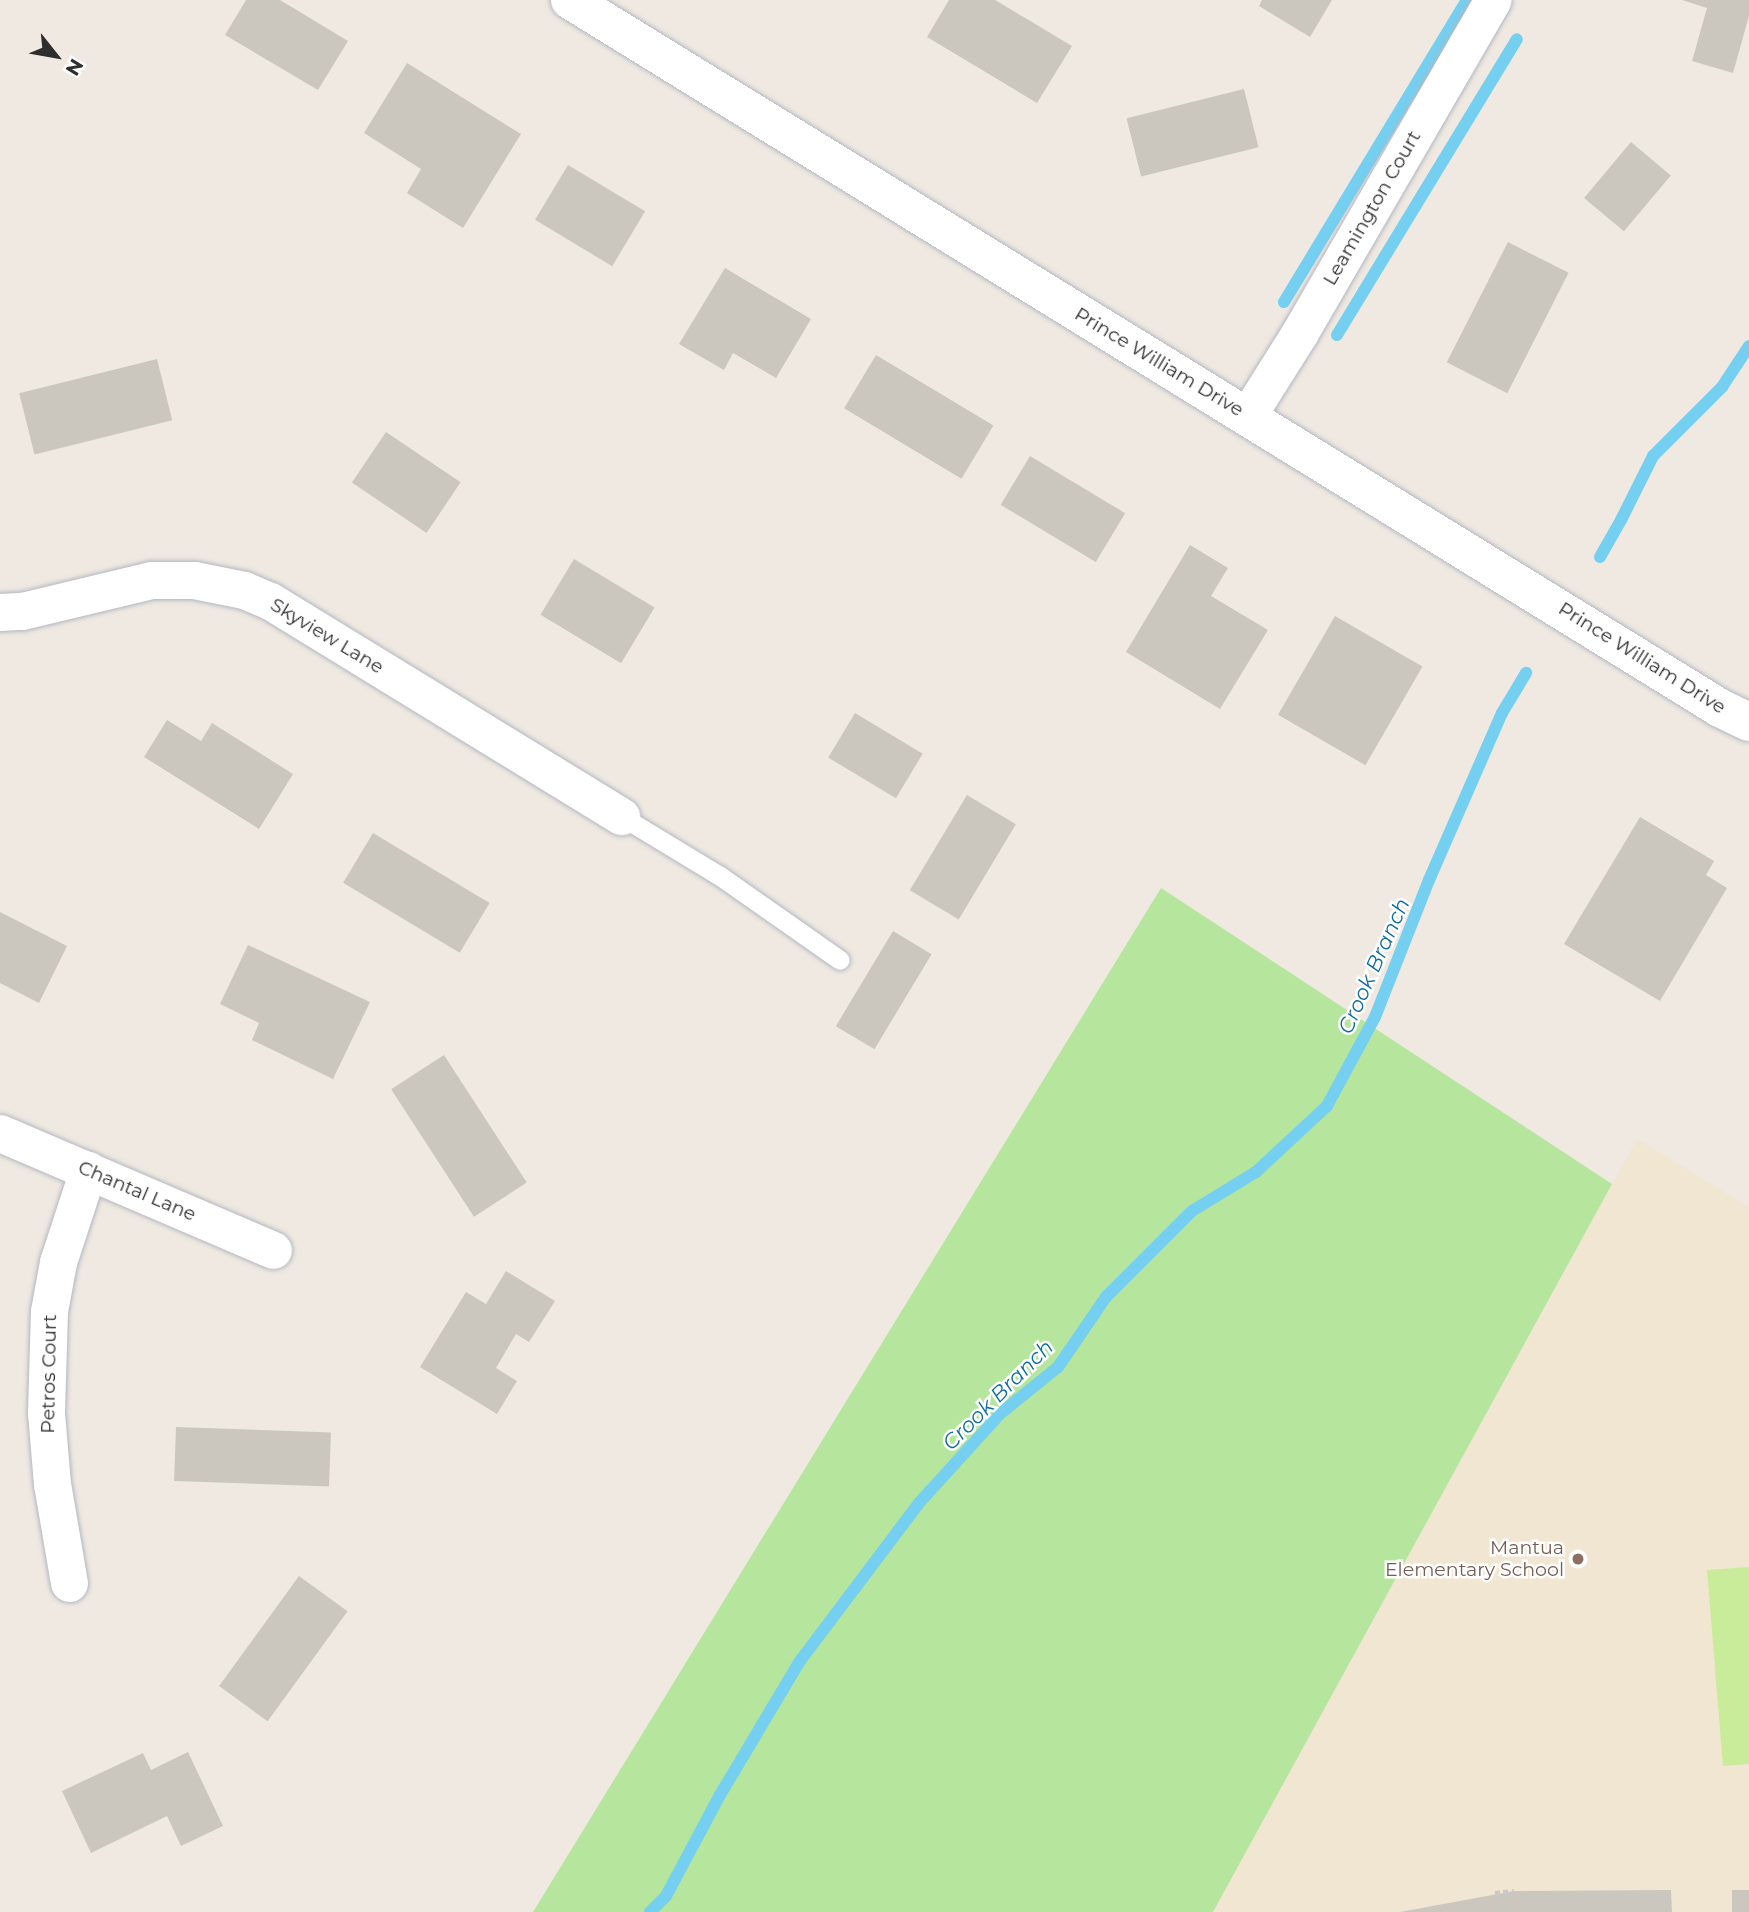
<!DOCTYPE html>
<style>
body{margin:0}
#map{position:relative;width:1749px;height:1912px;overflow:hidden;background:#efe9e1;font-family:Montserrat,sans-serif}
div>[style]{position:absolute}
.education>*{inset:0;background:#f0e6d1}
.green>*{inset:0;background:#b6e59e}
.pitch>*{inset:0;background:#c9ec9a}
.stream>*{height:12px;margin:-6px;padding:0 6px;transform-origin:6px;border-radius:6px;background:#75cff0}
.building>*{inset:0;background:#cbc7bf;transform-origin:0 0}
.path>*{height:4.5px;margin-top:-2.25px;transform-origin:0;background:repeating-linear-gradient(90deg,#c9c9c9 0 5px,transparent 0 8.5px)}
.roads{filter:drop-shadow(0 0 2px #b4b7c1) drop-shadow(0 0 2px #b4b7c1)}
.service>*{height:19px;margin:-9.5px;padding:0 9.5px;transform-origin:9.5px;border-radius:9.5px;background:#fff}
.minor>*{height:37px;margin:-18.5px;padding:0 18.5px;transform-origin:18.5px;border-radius:18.5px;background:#fff}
.tertiary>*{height:38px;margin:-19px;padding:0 19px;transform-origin:19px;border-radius:19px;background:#fff}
.dots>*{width:19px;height:19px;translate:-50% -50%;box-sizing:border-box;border:4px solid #fff;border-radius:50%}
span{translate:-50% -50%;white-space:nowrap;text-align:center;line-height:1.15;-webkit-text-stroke:5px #fff;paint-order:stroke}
.street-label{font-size:19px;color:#2e2e2e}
.education-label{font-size:19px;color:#785e54}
.right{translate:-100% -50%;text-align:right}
.water-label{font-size:21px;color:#0d6fa3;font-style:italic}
.north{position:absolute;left:21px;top:21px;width:70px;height:70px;-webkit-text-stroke:5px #fff;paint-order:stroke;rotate:121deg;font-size:19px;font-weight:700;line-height:28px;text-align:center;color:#2e2e2e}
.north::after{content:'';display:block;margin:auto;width:24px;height:32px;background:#2e2e2e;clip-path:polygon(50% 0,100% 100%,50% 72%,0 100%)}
</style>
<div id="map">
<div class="education">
<i style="clip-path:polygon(1637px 1139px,1749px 1207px,1749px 1912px,1213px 1912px)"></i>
</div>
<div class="green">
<i style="clip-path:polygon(1161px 888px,1612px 1184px,1213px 1912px,533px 1912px)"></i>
</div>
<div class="pitch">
<i style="clip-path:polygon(1749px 1567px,1749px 1764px,1723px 1766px,1707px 1570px)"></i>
</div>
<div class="stream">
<i style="left:1284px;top:302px;width:353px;rotate:-58.8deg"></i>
<i style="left:1337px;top:335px;width:346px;rotate:-58.7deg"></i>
<i style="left:1600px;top:557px;width:43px;rotate:-60.4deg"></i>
<i style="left:1621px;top:520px;width:72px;rotate:-63.4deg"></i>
<i style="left:1653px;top:456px;width:98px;rotate:-45deg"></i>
<i style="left:1722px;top:387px;width:49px;rotate:-56.6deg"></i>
<i style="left:650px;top:1912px;width:23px;rotate:-45deg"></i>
<i style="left:666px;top:1896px;width:115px;rotate:-61.9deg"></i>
<i style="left:720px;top:1795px;width:156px;rotate:-59.2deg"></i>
<i style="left:800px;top:1661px;width:198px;rotate:-53deg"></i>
<i style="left:919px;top:1503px;width:122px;rotate:-47.7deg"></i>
<i style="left:1001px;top:1413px;width:73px;rotate:-38.9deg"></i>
<i style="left:1058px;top:1367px;width:85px;rotate:-55.6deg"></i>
<i style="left:1106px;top:1297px;width:122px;rotate:-45deg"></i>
<i style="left:1192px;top:1211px;width:75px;rotate:-31.4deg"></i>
<i style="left:1256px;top:1172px;width:97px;rotate:-42.9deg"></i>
<i style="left:1327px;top:1106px;width:101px;rotate:-61.7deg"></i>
<i style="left:1375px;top:1017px;width:147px;rotate:-68.5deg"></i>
<i style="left:1429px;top:880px;width:182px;rotate:-66.4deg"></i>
<i style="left:1502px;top:713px;width:47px;rotate:-59deg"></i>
</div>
<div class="building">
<i style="clip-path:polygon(246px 0,280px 0,348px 41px,318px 90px,225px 35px)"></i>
<i style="clip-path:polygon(949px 0,995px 0,1072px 46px,1037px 103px,927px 37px)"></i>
<i style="clip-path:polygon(1262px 0,1332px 0,1310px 37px,1259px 6px)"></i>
<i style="clip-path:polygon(1682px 0,1749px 0,1749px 16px,1733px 73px,1692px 61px,1707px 8px)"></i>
<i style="clip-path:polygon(407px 63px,521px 134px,463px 228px,407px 193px,421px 169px,364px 133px)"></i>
<i style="left:1244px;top:89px;width:60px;height:121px;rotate:76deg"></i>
<i style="left:1631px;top:142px;width:52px;height:73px;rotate:40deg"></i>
<i style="left:568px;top:165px;width:90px;height:64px;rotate:31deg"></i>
<i style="left:1508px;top:242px;width:68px;height:135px;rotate:27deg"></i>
<i style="clip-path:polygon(725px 268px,811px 319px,776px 378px,733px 353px,724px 370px,679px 344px)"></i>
<i style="left:876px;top:355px;width:137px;height:62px;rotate:31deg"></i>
<i style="left:157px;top:359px;width:63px;height:142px;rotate:76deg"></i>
<i style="left:386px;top:432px;width:90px;height:61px;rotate:34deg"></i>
<i style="left:1030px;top:456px;width:111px;height:57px;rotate:31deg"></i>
<i style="clip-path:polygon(1190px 545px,1228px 568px,1211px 596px,1268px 630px,1220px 709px,1126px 652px)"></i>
<i style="left:574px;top:559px;width:94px;height:65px;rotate:31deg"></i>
<i style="left:1335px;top:616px;width:101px;height:114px;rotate:30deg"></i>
<i style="left:855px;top:713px;width:79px;height:52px;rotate:31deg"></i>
<i style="clip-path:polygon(167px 720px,201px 741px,212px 723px,293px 774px,259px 829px,144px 757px)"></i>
<i style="left:967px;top:795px;width:57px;height:111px;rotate:31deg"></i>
<i style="clip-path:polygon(1640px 817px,1714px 861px,1706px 875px,1727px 888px,1660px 1001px,1564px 944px)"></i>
<i style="left:373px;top:833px;width:136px;height:58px;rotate:31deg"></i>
<i style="clip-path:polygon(0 912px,67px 946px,39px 1003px,0 983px)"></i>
<i style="left:893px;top:931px;width:45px;height:111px;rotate:31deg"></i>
<i style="clip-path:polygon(248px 945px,370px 1002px,333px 1079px,252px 1040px,259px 1023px,220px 1004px)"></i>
<i style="left:444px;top:1055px;width:152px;height:63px;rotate:57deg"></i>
<i style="clip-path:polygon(506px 1271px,555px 1301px,529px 1342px,516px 1334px,496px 1368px,517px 1381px,497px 1414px,420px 1367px,466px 1292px,486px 1304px)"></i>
<i style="left:176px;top:1427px;width:155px;height:54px;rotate:2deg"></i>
<i style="left:299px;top:1576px;width:60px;height:136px;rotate:36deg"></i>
<i style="clip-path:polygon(188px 1752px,223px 1826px,181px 1846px,167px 1816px,91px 1853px,62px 1791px,143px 1753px,151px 1770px)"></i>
<i style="clip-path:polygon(1671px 1890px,1672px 1912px,1400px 1912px,1514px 1891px)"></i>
<i style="left:1749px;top:1890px;width:22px;height:17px;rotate:90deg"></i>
</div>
<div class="path">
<i style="left:1495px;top:1893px;width:19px;rotate:-6deg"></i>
</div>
<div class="roads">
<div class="service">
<i style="left:621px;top:816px;width:116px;rotate:31.2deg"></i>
<i style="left:720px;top:876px;width:146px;rotate:35deg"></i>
</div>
<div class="minor">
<i style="left:1248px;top:415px;width:96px;rotate:-57.8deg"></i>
<i style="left:1299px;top:334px;width:386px;rotate:-59.9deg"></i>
<i style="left:0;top:612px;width:22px;rotate:-3deg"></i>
<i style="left:22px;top:611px;width:133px;rotate:-13.5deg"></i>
<i style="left:151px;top:580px;width:43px"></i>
<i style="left:194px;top:580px;width:51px;rotate:11.3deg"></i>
<i style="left:244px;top:590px;width:28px;rotate:23deg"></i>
<i style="left:270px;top:601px;width:412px;rotate:31.5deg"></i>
<i style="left:0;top:1133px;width:297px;rotate:23.2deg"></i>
<i style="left:69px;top:1583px;width:100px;rotate:-99.7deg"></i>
<i style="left:52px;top:1484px;width:72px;rotate:-94.8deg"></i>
<i style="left:46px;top:1412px;width:101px;rotate:-88.3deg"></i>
<i style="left:49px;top:1311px;width:50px;rotate:-79.6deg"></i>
<i style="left:58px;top:1262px;width:97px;rotate:-71.9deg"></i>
</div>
<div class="tertiary">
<i style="left:570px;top:0;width:1350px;rotate:31.62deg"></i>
<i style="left:1720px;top:708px;width:32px;rotate:26deg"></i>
</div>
</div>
<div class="dots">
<i style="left:1578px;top:1559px;background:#8d6e63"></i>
</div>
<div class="street-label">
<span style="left:1372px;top:208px;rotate:-60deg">Leamington Court</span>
<span style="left:1159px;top:362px;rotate:31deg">Prince William Drive</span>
<span style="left:327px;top:636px;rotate:31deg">Skyview Lane</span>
<span style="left:1642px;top:658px;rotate:32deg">Prince William Drive</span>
<span style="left:137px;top:1191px;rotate:23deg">Chantal Lane</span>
<span style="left:49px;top:1374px;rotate:-89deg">Petros Court</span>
</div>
<div class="education-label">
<span class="right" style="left:1564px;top:1559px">Mantua<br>Elementary School</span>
</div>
<div class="water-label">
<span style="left:1374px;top:966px;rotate:-66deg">Crook Branch</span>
<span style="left:998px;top:1395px;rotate:-45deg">Crook Branch</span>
</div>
<div class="north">N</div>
</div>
